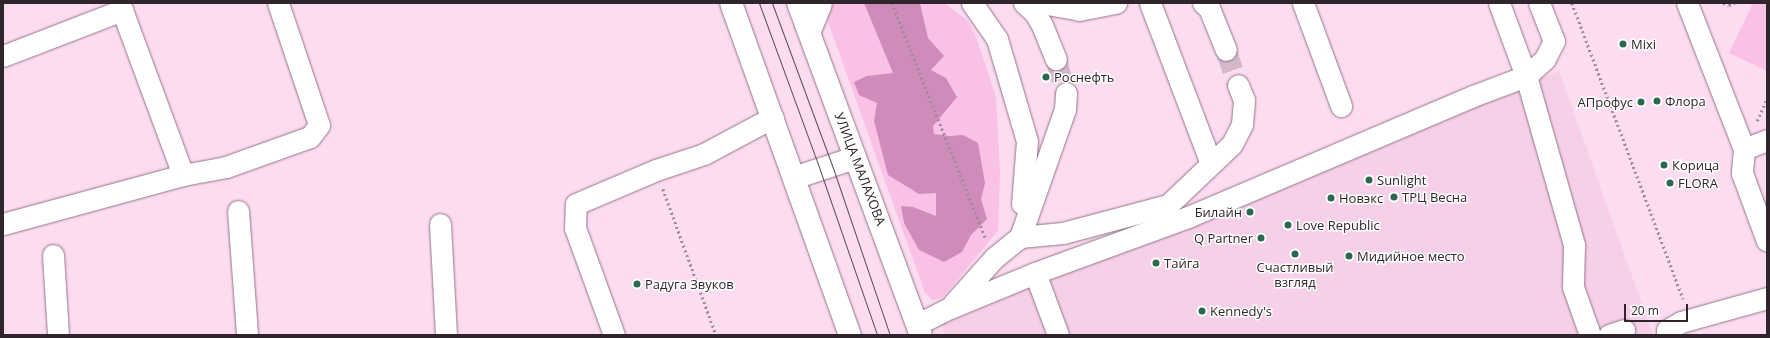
<!DOCTYPE html>
<meta charset="utf-8">
<style>
body{margin:0}
#map{position:relative;width:1770px;height:338px;overflow:hidden;background:#fcdcf1;font-family:"Open Sans",sans-serif}
div>[style]{position:absolute}
.built>*{inset:0;background:#f6cfe8}
.green>*{inset:0;background:#f9c1e6}
.forest>*{inset:0;background:#cf8cba}
.minor-tunnel>*{height:21px;margin-top:-10.5px;transform-origin:0;background:repeating-linear-gradient(90deg,#d3b7ca 0 21px,transparent 0 31px)}
.path>*{height:2.5px;margin-top:-1.25px;transform-origin:0;background:repeating-linear-gradient(90deg,#a08998 0 2px,transparent 0 5px)}
.roads{filter:drop-shadow(0 0 1px #917588) drop-shadow(0 0 1px #917588)}
.minor>*{height:21px;margin:-10.5px;padding:0 10.5px;transform-origin:10.5px;border-radius:10.5px;background:#fff}
.major>*{height:22px;margin:-11px;padding:0 11px;transform-origin:11px;border-radius:11px;background:#fff}
.tram>*{height:1px;margin:-0.5px;padding:0 0.5px;transform-origin:0.5px;border-radius:0.5px;background:#5e4d58}
.dots>*{width:11px;height:11px;translate:-50% -50%;box-sizing:border-box;border:2px solid #fff;border-radius:50%}
span{translate:-50% -50%;white-space:nowrap;text-align:center;line-height:1.15;-webkit-text-stroke:3px #fff;paint-order:stroke}
.poi-label{font-size:13px;color:#31252d}
.left{translate:0 -50%;text-align:left}
.right{translate:-100% -50%;text-align:right}
.street-label{font-size:13px;color:#31252d}
.frame{position:absolute;inset:0;border:4px solid #31252d;pointer-events:none}
.scale{position:absolute;left:1624px;top:304px;width:64px;height:18px;box-sizing:border-box;border:2px solid #31252d;border-top:0;padding-left:5px;font-size:12px;line-height:14px;white-space:nowrap;color:#31252d;-webkit-text-stroke:3px #fff;paint-order:stroke}
</style>
<div id="map">
<div class="built">
<i style="clip-path:polygon(1559px 71px,1653px 335px,945px 335px,942px 322px)"></i>
</div>
<div class="green">
<i style="clip-path:polygon(833px 3px,945px 3px,969px 22px,976px 37px,996px 97px,1000px 173px,998px 231px,942px 298px,932px 300px,925px 293px,827px 19px)"></i>
<i style="clip-path:polygon(1753px 3px,1767px 3px,1767px 71px,1729px 53px)"></i>
</div>
<div class="forest">
<i style="clip-path:polygon(864px 3px,920px 3px,928px 38px,944px 56px,931px 70px,946px 78px,957px 97px,933px 126px,934px 134px,949px 136px,963px 135px,978px 143px,985px 183px,981px 199px,987px 219px,971px 235px,962px 252px,944px 262px,919px 250px,904px 223px,901px 206px,913px 207px,936px 216px,936px 193px,919px 194px,888px 175px,874px 121px,877px 103px,859px 95px,854px 82px,867px 76px,893px 73px)"></i>
</div>
<div class="minor-tunnel">
<i style="left:1226px;top:50px;width:37px;rotate:71deg"></i>
<i style="left:1056px;top:59px;width:35px;rotate:74deg"></i>
</div>
<div class="path">
<i style="left:892px;top:3px;width:254px;rotate:68.3deg"></i>
<i style="left:1572px;top:3px;width:316px;rotate:69.4deg"></i>
<i style="left:1723px;top:3px;width:6px;rotate:18deg"></i>
<i style="left:1729px;top:5px;width:6px;rotate:-18deg"></i>
<i style="left:1757px;top:121px;width:24px;rotate:-66deg"></i>
<i style="left:663px;top:189px;width:155px;rotate:70deg"></i>
</div>
<div class="roads">
<div class="minor">
<i style="left:972px;top:3px;width:44px;rotate:55.2deg"></i>
<i style="left:997px;top:39px;width:106px;rotate:73.6deg"></i>
<i style="left:1027px;top:141px;width:63px;rotate:94.5deg"></i>
<i style="left:1024px;top:3px;width:15px;rotate:42deg"></i>
<i style="left:1035px;top:13px;width:14px;rotate:60deg"></i>
<i style="left:1042px;top:25px;width:37px;rotate:68deg"></i>
<i style="left:1041px;top:3px;width:39px;rotate:10deg"></i>
<i style="left:1079px;top:10px;width:38px;rotate:-11deg"></i>
<i style="left:1150px;top:3px;width:172px;rotate:69.2deg"></i>
<i style="left:1203px;top:3px;width:8px;rotate:40deg"></i>
<i style="left:1209px;top:8px;width:45px;rotate:68deg"></i>
<i style="left:1303px;top:3px;width:110px;rotate:69.7deg"></i>
<i style="left:1539px;top:3px;width:41px;rotate:68.5deg"></i>
<i style="left:1554px;top:41px;width:20px;rotate:117deg"></i>
<i style="left:1545px;top:59px;width:25px;rotate:138deg"></i>
<i style="left:1526px;top:76px;width:176px;rotate:74.1deg"></i>
<i style="left:1574px;top:245px;width:42px;rotate:91.4deg"></i>
<i style="left:1573px;top:287px;width:51px;rotate:70.5deg"></i>
<i style="left:1687px;top:3px;width:157px;rotate:68.7deg"></i>
<i style="left:1744px;top:149px;width:25px;rotate:-21deg"></i>
<i style="left:809px;top:33px;width:32px;rotate:-68deg"></i>
<i style="left:3px;top:56px;width:128px;rotate:-21.1deg"></i>
<i style="left:122px;top:10px;width:176px;rotate:69.7deg"></i>
<i style="left:1744px;top:149px;width:24px;rotate:95deg"></i>
<i style="left:1742px;top:173px;width:72px;rotate:69.8deg"></i>
<i style="left:238px;top:211px;width:124px;rotate:85.8deg"></i>
<i style="left:3px;top:224px;width:187px;rotate:-15.2deg"></i>
<i style="left:183px;top:175px;width:44px;rotate:-10.5deg"></i>
<i style="left:226px;top:167px;width:89px;rotate:-19.7deg"></i>
<i style="left:310px;top:137px;width:15px;rotate:-53deg"></i>
<i style="left:319px;top:125px;width:129px;rotate:-108.6deg"></i>
<i style="left:440px;top:224px;width:111px;rotate:86.9deg"></i>
<i style="left:1020px;top:237px;width:43px;rotate:-5.3deg"></i>
<i style="left:1063px;top:233px;width:109px;rotate:-14.9deg"></i>
<i style="left:1168px;top:205px;width:88px;rotate:-43.6deg"></i>
<i style="left:1232px;top:144px;width:22px;rotate:-63deg"></i>
<i style="left:1242px;top:124px;width:24px;rotate:-85deg"></i>
<i style="left:1244px;top:100px;width:16px;rotate:-112deg"></i>
<i style="left:53px;top:255px;width:80px;rotate:86.4deg"></i>
<i style="left:1035px;top:273px;width:66px;rotate:69.6deg"></i>
<i style="left:953px;top:304px;width:62px;rotate:-48.3deg"></i>
<i style="left:994px;top:258px;width:33px;rotate:-39deg"></i>
<i style="left:1020px;top:237px;width:136px;rotate:-70.6deg"></i>
<i style="left:1065px;top:109px;width:16px;rotate:-86deg"></i>
<i style="left:918px;top:324px;width:36px;rotate:-27deg"></i>
<i style="left:950px;top:308px;width:92px;rotate:-22.4deg"></i>
<i style="left:1035px;top:273px;width:163px;rotate:-20.1deg"></i>
<i style="left:1188px;top:217px;width:310px;rotate:-23deg"></i>
<i style="left:1473px;top:96px;width:57px;rotate:-20.7deg"></i>
<i style="left:1526px;top:76px;width:78px;rotate:-110.3deg"></i>
<i style="left:614px;top:335px;width:114px;rotate:-110deg"></i>
<i style="left:575px;top:228px;width:24px;rotate:-88deg"></i>
<i style="left:576px;top:204px;width:87px;rotate:-23deg"></i>
<i style="left:656px;top:170px;width:51px;rotate:-18.4deg"></i>
<i style="left:704px;top:154px;width:78px;rotate:-28.2deg"></i>
<i style="left:1609px;top:335px;width:16px;rotate:-18deg"></i>
<i style="left:1667px;top:335px;width:5px;rotate:-90deg"></i>
<i style="left:1667px;top:330px;width:16px;rotate:-30deg"></i>
<i style="left:1681px;top:322px;width:89px;rotate:-15.6deg"></i>
</div>
<div class="major">
<i style="left:731px;top:3px;width:353px;rotate:70.3deg"></i>
<i style="left:798px;top:3px;width:354px;rotate:69.7deg"></i>
<i style="left:794px;top:178px;width:64px;rotate:-18.2deg"></i>
</div>
</div>
<div class="tram">
<i style="left:759px;top:3px;width:178px;rotate:69.9deg"></i>
<i style="left:820px;top:170px;width:175px;rotate:70.9deg"></i>
<i style="left:772px;top:3px;width:173px;rotate:69.7deg"></i>
<i style="left:832px;top:165px;width:180px;rotate:71.2deg"></i>
</div>
<div class="dots">
<i style="left:1623px;top:44px;background:#2c6750"></i>
<i style="left:1046px;top:77px;background:#2c6750"></i>
<i style="left:1657px;top:101px;background:#2c6750"></i>
<i style="left:1641px;top:102px;background:#2c6750"></i>
<i style="left:1664px;top:165px;background:#2c6750"></i>
<i style="left:1369px;top:180px;background:#2c6750"></i>
<i style="left:1670px;top:183px;background:#2c6750"></i>
<i style="left:1394px;top:197px;background:#2c6750"></i>
<i style="left:1331px;top:198px;background:#2c6750"></i>
<i style="left:1250px;top:212px;background:#2c6750"></i>
<i style="left:1288px;top:225px;background:#2c6750"></i>
<i style="left:1261px;top:238px;background:#2c6750"></i>
<i style="left:1295px;top:254px;background:#2c6750"></i>
<i style="left:1349px;top:256px;background:#2c6750"></i>
<i style="left:1156px;top:263px;background:#2c6750"></i>
<i style="left:637px;top:284px;background:#2c6750"></i>
<i style="left:1202px;top:311px;background:#2c6750"></i>
</div>
<div class="poi-label">
<span class="left" style="left:1631px;top:44px">Mixi</span>
<span class="left" style="left:1054px;top:77px">Роснефть</span>
<span class="left" style="left:1665px;top:101px">Флора</span>
<span class="right" style="left:1633px;top:102px">АПрофус</span>
<span class="left" style="left:1672px;top:165px">Корица</span>
<span class="left" style="left:1377px;top:180px">Sunlight</span>
<span class="left" style="left:1678px;top:183px">FLORA</span>
<span class="left" style="left:1402px;top:197px">ТРЦ Весна</span>
<span class="left" style="left:1339px;top:198px">Новэкс</span>
<span class="right" style="left:1242px;top:212px">Билайн</span>
<span class="left" style="left:1296px;top:225px">Love Republic</span>
<span class="right" style="left:1253px;top:238px">Q Partner</span>
<span class="left" style="left:1357px;top:256px">Мидийное место</span>
<span class="left" style="left:1164px;top:263px">Тайга</span>
<span style="left:1295px;top:275px">Счастливый<br>взгляд</span>
<span class="left" style="left:645px;top:284px">Радуга Звуков</span>
<span class="left" style="left:1210px;top:311px">Kennedy's</span>
</div>
<div class="street-label">
<span style="left:860px;top:169px;rotate:69deg">УЛИЦА МАЛАХОВА</span>
</div>
<div class="frame"></div>
<div class="scale">20 m</div>
</div>
